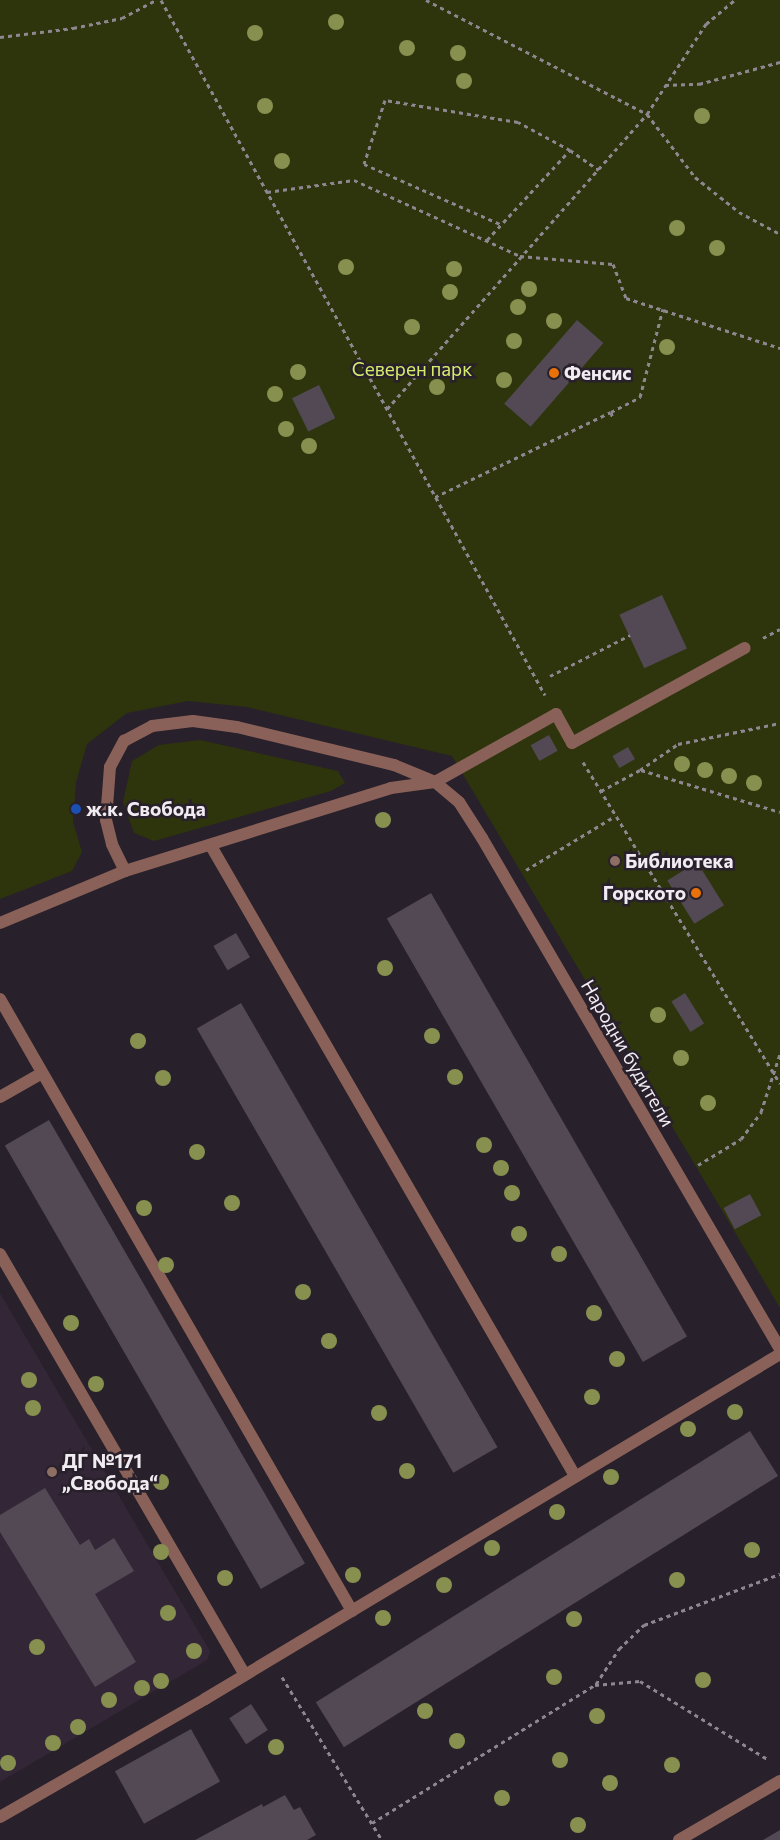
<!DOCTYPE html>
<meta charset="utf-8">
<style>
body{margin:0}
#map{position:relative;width:780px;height:1840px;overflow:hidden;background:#28202a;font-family:Commissioner,sans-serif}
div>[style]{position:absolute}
.built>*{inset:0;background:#332737}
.green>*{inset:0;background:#2e350d}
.building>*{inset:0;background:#524954;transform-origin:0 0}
.path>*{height:3px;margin-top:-1.5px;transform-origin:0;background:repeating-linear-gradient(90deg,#8e8790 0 4px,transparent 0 8px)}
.minor>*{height:12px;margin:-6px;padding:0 6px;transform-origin:6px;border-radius:6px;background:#8a6159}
.trees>*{width:16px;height:16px;margin:-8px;border-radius:50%;background:#87904f}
.dots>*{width:14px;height:14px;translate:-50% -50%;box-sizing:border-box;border:2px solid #28202a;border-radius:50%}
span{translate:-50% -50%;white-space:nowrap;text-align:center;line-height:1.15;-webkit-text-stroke:5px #28202a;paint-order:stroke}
.park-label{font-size:19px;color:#d5eb6d}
.poi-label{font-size:19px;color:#f1ebf2;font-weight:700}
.left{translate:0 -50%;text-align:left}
.right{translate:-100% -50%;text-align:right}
.street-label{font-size:19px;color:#f1ebf2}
</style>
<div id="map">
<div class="built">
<i style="clip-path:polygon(0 1293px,210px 1651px,207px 1660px,0 1782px)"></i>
</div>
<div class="green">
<i style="clip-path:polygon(0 0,780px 0,780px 1308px,452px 756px,247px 707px,188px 701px,127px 713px,87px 744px,76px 782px,73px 822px,82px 852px,72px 871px,0 899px)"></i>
<i style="clip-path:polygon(200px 740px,338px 771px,345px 783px,331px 791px,154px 841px,134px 833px,123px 802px,132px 761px,159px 745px)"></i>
</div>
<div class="building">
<i style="left:577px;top:320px;width:35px;height:111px;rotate:41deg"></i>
<i style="left:319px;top:385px;width:37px;height:30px;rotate:64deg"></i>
<i style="left:662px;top:595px;width:59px;height:47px;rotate:65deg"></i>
<i style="left:549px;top:735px;width:18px;height:21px;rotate:61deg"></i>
<i style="left:628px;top:747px;width:14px;height:18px;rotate:60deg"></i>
<i style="left:697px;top:862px;width:51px;height:35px;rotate:58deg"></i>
<i style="left:431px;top:893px;width:512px;height:51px;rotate:60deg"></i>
<i style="left:236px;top:933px;width:28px;height:26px;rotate:60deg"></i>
<i style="left:685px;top:993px;width:36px;height:16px;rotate:58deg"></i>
<i style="left:241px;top:1003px;width:513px;height:51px;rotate:60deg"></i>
<i style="left:49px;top:1120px;width:512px;height:51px;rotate:60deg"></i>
<i style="left:750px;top:1194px;width:24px;height:30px;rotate:62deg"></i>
<i style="left:750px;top:1431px;width:53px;height:512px;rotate:58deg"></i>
<i style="clip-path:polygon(45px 1488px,80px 1545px,89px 1539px,95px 1550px,114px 1538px,134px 1571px,95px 1594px,136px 1662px,95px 1687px,0 1532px,0 1515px)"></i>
<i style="left:251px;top:1704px;width:31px;height:26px;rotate:57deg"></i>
<i style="left:191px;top:1729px;width:60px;height:87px;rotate:61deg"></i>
<i style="clip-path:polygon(285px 1795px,294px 1810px,300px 1807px,316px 1835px,307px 1840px,195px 1840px,262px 1804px,263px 1807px)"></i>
<i style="clip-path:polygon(780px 1830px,780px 1840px,763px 1840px)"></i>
</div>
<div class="path">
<i style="left:161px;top:0;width:794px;rotate:61.08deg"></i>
<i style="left:426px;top:0;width:249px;rotate:27.3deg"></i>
<i style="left:647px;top:114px;width:79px;rotate:52.7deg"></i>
<i style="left:695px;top:177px;width:56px;rotate:38.5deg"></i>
<i style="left:739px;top:212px;width:47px;rotate:28.2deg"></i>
<i style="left:0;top:37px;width:74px;rotate:-7deg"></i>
<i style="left:73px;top:28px;width:50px;rotate:-11.5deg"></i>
<i style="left:122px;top:18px;width:38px;rotate:-28deg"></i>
<i style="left:665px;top:85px;width:34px;rotate:-2deg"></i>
<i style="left:699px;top:84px;width:84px;rotate:-15.2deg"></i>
<i style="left:570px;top:150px;width:35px;rotate:35deg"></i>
<i style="left:267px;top:192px;width:88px;rotate:-7.9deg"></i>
<i style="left:354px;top:180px;width:183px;rotate:24.6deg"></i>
<i style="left:520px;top:256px;width:93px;rotate:4.9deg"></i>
<i style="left:613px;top:264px;width:36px;rotate:69deg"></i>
<i style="left:626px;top:298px;width:162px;rotate:18deg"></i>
<i style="left:487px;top:240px;width:122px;rotate:-47.3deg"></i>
<i style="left:570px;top:150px;width:59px;rotate:-151.7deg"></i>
<i style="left:518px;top:122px;width:135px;rotate:-170.6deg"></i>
<i style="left:385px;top:100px;width:67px;rotate:108.2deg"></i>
<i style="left:364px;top:164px;width:149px;rotate:23.8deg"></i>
<i style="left:387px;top:409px;width:393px;rotate:-48.6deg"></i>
<i style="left:647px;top:114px;width:108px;rotate:-56.8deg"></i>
<i style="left:706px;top:24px;width:38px;rotate:-40deg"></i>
<i style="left:611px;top:412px;width:33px;rotate:-27deg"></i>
<i style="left:640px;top:397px;width:91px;rotate:-75.4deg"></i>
<i style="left:435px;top:497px;width:195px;rotate:-25.8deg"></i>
<i style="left:611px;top:412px;width:7px;rotate:74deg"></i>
<i style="left:763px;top:638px;width:19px;rotate:-28deg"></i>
<i style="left:550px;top:676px;width:90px;rotate:-27.1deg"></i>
<i style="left:583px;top:762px;width:377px;rotate:58.5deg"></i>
<i style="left:641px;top:770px;width:145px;rotate:16.8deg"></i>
<i style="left:601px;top:791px;width:44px;rotate:-28.3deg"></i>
<i style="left:640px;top:770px;width:46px;rotate:-34.4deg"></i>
<i style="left:678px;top:744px;width:104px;rotate:-11.6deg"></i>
<i style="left:526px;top:870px;width:104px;rotate:-31.2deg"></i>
<i style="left:698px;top:1165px;width:50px;rotate:-31.2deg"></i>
<i style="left:741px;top:1139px;width:34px;rotate:-53deg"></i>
<i style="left:761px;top:1112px;width:61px;rotate:-71.9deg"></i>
<i style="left:282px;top:1677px;width:191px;rotate:58.5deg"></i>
<i style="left:596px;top:1684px;width:42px;rotate:-56.7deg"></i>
<i style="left:619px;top:1649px;width:35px;rotate:-44deg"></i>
<i style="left:644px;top:1625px;width:145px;rotate:-20.6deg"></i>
<i style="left:372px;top:1823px;width:262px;rotate:-31.8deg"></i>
<i style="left:595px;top:1685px;width:45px;rotate:-5.1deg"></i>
<i style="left:640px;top:1681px;width:151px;rotate:31.5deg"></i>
</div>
<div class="minor">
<i style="left:211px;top:846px;width:728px;rotate:59.98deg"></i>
<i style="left:125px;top:871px;width:30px;rotate:-116deg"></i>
<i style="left:112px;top:844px;width:25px;rotate:-104deg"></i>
<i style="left:106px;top:820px;width:53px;rotate:-85.7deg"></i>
<i style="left:110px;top:767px;width:30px;rotate:-62deg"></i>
<i style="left:124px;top:741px;width:32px;rotate:-28deg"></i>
<i style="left:152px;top:726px;width:41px;rotate:-7deg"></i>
<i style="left:193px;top:721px;width:44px;rotate:7.8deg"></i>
<i style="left:237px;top:727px;width:162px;rotate:13.6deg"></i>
<i style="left:394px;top:765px;width:44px;rotate:22.5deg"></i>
<i style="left:435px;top:782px;width:31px;rotate:40deg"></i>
<i style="left:459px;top:802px;width:43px;rotate:57.4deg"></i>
<i style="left:482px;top:838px;width:592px;rotate:59.75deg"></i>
<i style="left:0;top:923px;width:135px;rotate:-22.6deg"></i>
<i style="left:125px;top:871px;width:279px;rotate:-17.3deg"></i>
<i style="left:391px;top:788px;width:44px;rotate:-7.8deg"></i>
<i style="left:435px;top:782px;width:139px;rotate:-29.3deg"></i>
<i style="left:556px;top:714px;width:33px;rotate:61deg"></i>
<i style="left:572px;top:743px;width:197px;rotate:-28.8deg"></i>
<i style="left:0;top:999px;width:706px;rotate:60.09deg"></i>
<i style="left:0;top:1097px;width:48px;rotate:-29.7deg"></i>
<i style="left:0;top:1254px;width:487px;rotate:59.8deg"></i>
<i style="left:0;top:1817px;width:237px;rotate:-29.9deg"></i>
<i style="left:205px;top:1699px;width:671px;rotate:-30.96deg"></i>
<i style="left:679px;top:1840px;width:117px;rotate:-30.3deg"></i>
</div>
<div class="trees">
<i style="left:336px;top:22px"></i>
<i style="left:255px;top:33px"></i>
<i style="left:407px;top:48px"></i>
<i style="left:458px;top:53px"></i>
<i style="left:464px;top:81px"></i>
<i style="left:265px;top:106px"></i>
<i style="left:702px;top:116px"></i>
<i style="left:282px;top:161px"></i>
<i style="left:677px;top:228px"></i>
<i style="left:717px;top:248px"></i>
<i style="left:346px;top:267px"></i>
<i style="left:454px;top:269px"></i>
<i style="left:529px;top:289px"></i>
<i style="left:450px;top:292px"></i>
<i style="left:518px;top:307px"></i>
<i style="left:554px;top:321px"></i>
<i style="left:412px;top:327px"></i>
<i style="left:514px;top:341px"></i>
<i style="left:667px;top:347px"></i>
<i style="left:298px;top:372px"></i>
<i style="left:504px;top:380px"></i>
<i style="left:437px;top:387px"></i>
<i style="left:275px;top:394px"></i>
<i style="left:286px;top:429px"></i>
<i style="left:309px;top:446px"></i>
<i style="left:682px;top:764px"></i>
<i style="left:705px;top:770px"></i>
<i style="left:729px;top:776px"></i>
<i style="left:754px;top:783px"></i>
<i style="left:383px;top:820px"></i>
<i style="left:385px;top:968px"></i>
<i style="left:658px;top:1015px"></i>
<i style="left:432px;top:1036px"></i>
<i style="left:138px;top:1041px"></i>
<i style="left:681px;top:1058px"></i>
<i style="left:455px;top:1077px"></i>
<i style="left:163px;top:1078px"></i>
<i style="left:708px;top:1103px"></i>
<i style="left:484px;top:1145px"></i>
<i style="left:197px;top:1152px"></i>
<i style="left:501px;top:1168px"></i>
<i style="left:512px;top:1193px"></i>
<i style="left:232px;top:1203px"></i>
<i style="left:144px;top:1208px"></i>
<i style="left:519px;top:1234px"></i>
<i style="left:559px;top:1254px"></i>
<i style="left:166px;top:1265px"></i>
<i style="left:303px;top:1292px"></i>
<i style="left:594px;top:1313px"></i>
<i style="left:71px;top:1323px"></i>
<i style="left:329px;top:1341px"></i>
<i style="left:617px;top:1359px"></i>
<i style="left:29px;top:1380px"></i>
<i style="left:96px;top:1384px"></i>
<i style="left:592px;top:1397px"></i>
<i style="left:33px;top:1408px"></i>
<i style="left:735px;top:1412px"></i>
<i style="left:379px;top:1413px"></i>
<i style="left:688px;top:1429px"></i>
<i style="left:407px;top:1471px"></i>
<i style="left:611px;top:1477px"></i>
<i style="left:161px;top:1482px"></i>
<i style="left:557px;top:1512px"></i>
<i style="left:492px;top:1548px"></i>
<i style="left:752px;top:1550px"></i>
<i style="left:161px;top:1552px"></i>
<i style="left:353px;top:1575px"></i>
<i style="left:225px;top:1578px"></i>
<i style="left:677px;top:1580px"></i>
<i style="left:444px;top:1585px"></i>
<i style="left:168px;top:1613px"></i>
<i style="left:383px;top:1618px"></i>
<i style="left:574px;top:1619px"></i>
<i style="left:37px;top:1647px"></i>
<i style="left:194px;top:1651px"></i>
<i style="left:554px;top:1677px"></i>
<i style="left:703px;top:1680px"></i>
<i style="left:161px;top:1681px"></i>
<i style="left:142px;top:1688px"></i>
<i style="left:109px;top:1700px"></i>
<i style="left:425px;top:1711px"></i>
<i style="left:597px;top:1716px"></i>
<i style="left:78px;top:1727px"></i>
<i style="left:457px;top:1741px"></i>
<i style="left:53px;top:1743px"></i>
<i style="left:276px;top:1747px"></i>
<i style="left:560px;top:1760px"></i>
<i style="left:8px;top:1763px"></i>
<i style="left:672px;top:1765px"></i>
<i style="left:610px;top:1783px"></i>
<i style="left:502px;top:1798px"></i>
<i style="left:578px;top:1825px"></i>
</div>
<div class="dots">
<i style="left:554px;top:373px;background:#e8710a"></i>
<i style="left:76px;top:809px;background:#1a4fb4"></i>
<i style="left:615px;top:861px;background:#8d6e63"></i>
<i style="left:696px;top:893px;background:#e8710a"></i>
<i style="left:52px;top:1472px;background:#8d6e63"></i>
</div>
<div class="park-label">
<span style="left:412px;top:369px">Северен парк</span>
</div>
<div class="poi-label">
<span class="left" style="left:564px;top:373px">Фенсис</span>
<span class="left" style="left:86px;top:809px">ж.к. Свобода</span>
<span class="left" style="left:625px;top:861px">Библиотека</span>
<span class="right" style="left:686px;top:893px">Горското</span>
<span class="left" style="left:62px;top:1472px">ДГ №171<br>„Свобода“</span>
</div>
<div class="street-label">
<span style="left:628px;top:1053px;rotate:60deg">Народни будители</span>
</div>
</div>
